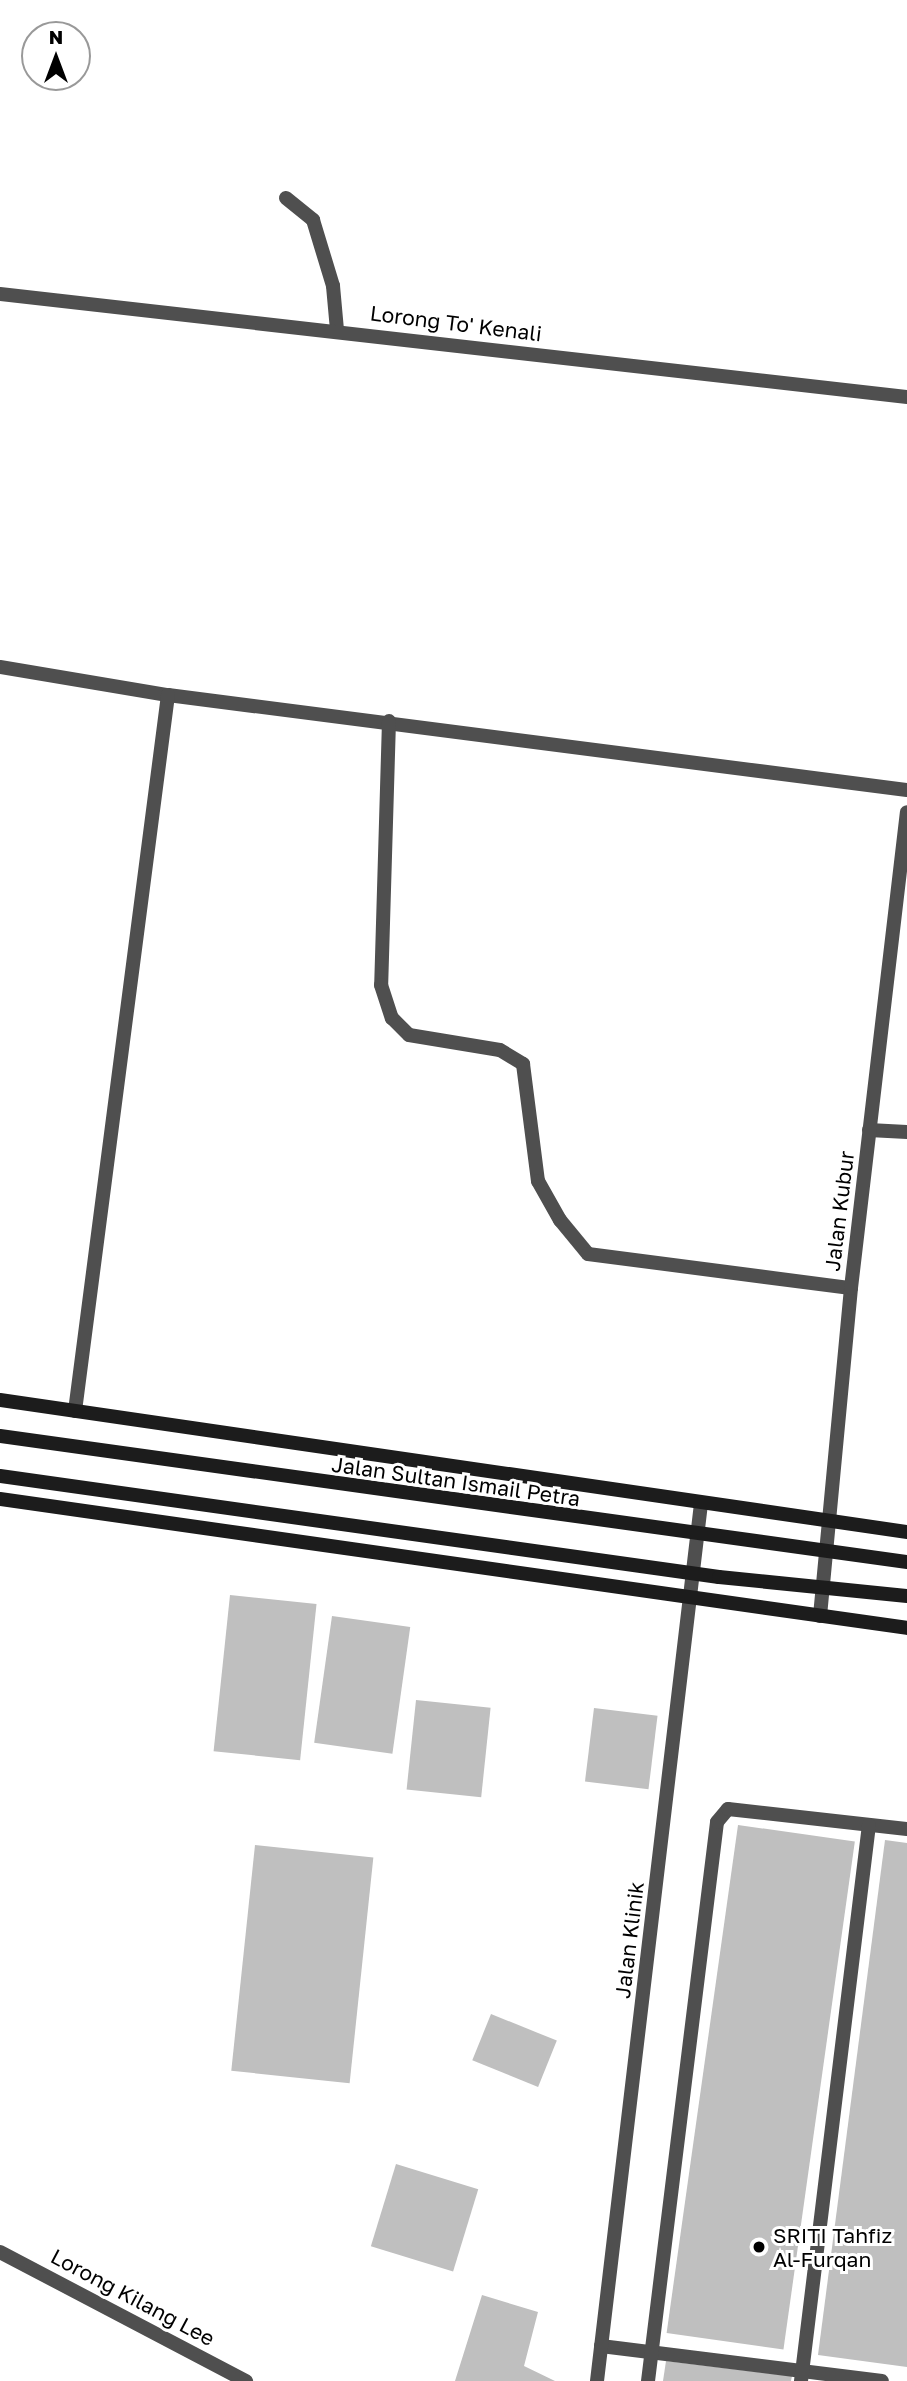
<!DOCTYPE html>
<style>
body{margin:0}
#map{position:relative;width:907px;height:2381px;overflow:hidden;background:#fff;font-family:"Golos Text",sans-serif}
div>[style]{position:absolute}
.building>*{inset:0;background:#bfbfbf;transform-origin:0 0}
.lane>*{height:14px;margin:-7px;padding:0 7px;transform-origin:7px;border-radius:7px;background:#4f4f4f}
.street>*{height:14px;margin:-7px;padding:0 7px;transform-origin:7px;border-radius:7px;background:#4f4f4f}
.secondary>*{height:14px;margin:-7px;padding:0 7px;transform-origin:7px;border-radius:7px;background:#1c1c1c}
.secondary-bridge>*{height:14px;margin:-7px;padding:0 7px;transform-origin:7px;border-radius:7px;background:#1c1c1c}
.dots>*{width:19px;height:19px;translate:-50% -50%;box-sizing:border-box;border:4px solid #fff;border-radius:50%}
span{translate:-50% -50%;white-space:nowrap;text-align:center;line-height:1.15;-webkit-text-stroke:6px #fff;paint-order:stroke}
.street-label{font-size:21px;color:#000}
.poi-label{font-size:21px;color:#000}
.left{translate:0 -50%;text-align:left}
.north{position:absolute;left:21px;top:21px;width:70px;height:70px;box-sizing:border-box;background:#fff;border:2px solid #999;border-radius:50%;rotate:0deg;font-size:19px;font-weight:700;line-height:28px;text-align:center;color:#000}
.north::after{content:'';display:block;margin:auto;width:24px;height:32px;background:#000;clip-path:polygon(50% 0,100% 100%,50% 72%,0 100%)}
</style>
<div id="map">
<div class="building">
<i style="left:230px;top:1595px;width:87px;height:157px;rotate:6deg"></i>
<i style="left:332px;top:1616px;width:79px;height:128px;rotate:8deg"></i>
<i style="left:416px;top:1700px;width:75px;height:90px;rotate:6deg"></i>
<i style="left:594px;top:1708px;width:64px;height:74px;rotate:7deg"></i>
<i style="left:738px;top:1825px;width:118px;height:513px;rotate:8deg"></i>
<i style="clip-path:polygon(885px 1840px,907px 1843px,907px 2367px,818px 2355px)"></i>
<i style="left:255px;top:1845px;width:119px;height:227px;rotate:6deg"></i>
<i style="left:491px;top:2014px;width:71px;height:50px;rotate:22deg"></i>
<i style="left:396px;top:2164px;width:86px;height:86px;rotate:17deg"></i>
<i style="clip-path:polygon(482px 2295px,538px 2312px,524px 2366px,555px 2381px,455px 2381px)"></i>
<i style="clip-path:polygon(666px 2361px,792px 2376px,791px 2381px,663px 2381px)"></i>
</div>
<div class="lane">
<i style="left:286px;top:198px;width:35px;rotate:39deg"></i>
<i style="left:313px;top:220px;width:69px;rotate:73.1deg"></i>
<i style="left:333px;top:286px;width:44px;rotate:84.8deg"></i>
<i style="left:869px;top:1130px;width:38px;rotate:3deg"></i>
<i style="left:601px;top:2346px;width:283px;rotate:7.1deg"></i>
<i style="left:648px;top:2381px;width:563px;rotate:-82.96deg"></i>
<i style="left:717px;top:1822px;width:17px;rotate:-50deg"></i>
<i style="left:728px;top:1809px;width:180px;rotate:6.4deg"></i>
<i style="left:801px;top:2381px;width:560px;rotate:-83.03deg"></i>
</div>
<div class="street">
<i style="left:0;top:294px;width:913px;rotate:6.48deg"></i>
<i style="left:0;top:667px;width:170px;rotate:9.5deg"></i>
<i style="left:168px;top:695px;width:745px;rotate:7.33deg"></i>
<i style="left:389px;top:721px;width:264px;rotate:91.7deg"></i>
<i style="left:381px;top:985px;width:35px;rotate:72deg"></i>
<i style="left:392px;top:1018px;width:24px;rotate:45deg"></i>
<i style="left:409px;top:1035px;width:92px;rotate:9.4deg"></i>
<i style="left:500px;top:1050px;width:27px;rotate:31deg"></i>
<i style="left:523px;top:1064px;width:118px;rotate:82.7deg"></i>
<i style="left:538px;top:1181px;width:45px;rotate:60.6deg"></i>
<i style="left:560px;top:1220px;width:44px;rotate:50.5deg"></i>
<i style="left:588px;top:1254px;width:265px;rotate:7.4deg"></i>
<i style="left:75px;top:1411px;width:722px;rotate:-82.6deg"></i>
<i style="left:820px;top:1616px;width:329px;rotate:-84.6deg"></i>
<i style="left:851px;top:1288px;width:479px;rotate:-83.3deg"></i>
<i style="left:0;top:2252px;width:278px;rotate:27.7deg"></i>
<i style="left:597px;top:2381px;width:883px;rotate:-83.24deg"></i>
</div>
<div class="secondary">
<i style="left:0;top:1400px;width:917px;rotate:8.28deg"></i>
<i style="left:0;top:1499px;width:916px;rotate:8.09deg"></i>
</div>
<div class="secondary-bridge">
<i style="left:0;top:1436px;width:916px;rotate:7.91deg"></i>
<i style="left:0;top:1476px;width:726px;rotate:8deg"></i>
<i style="left:719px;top:1577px;width:189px;rotate:5.8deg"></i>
</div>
<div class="dots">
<i style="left:759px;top:2247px;background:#000"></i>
</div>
<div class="street-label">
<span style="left:456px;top:323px;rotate:7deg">Lorong To' Kenali</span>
<span style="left:839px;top:1211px;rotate:-83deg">Jalan Kubur</span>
<span style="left:456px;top:1481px;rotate:8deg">Jalan Sultan Ismail Petra</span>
<span style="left:629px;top:1940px;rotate:-83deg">Jalan Klinik</span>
<span style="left:133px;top:2297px;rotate:28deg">Lorong Kilang Lee</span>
</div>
<div class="poi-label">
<span class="left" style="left:773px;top:2247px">SRITI Tahfiz<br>Al-Furqan</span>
</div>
<div class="north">N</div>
</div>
